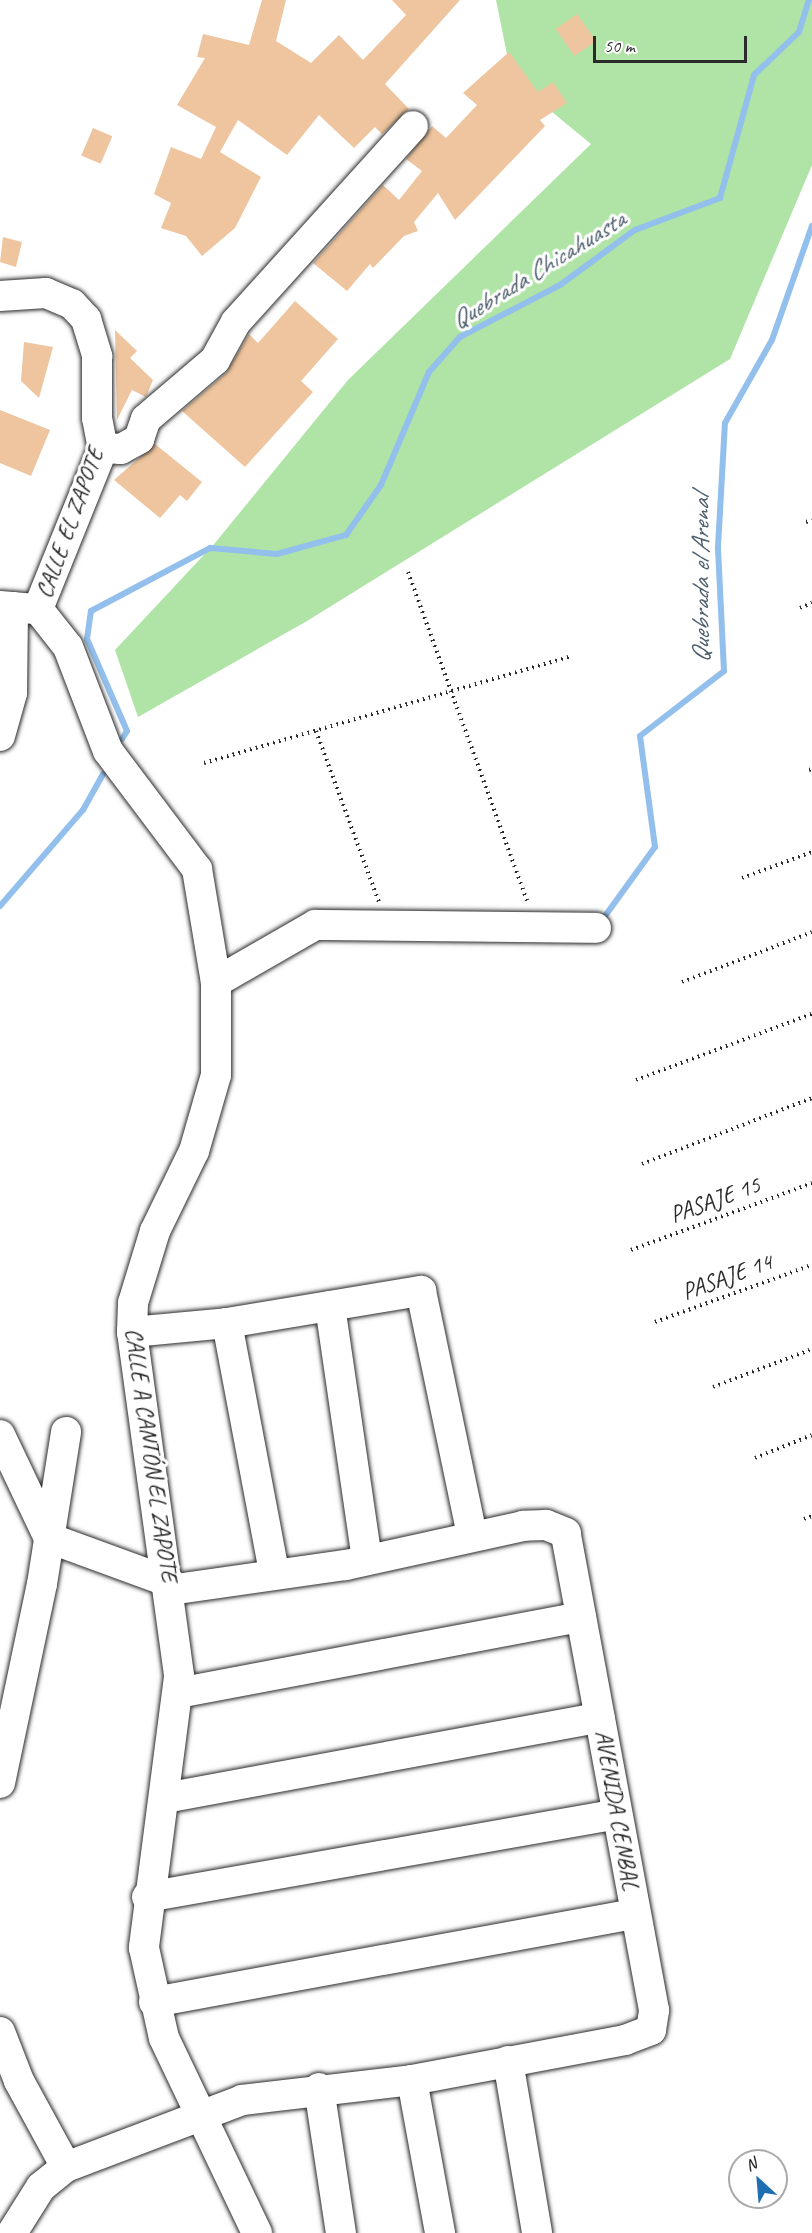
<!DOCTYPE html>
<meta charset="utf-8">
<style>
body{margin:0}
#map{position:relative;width:812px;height:2233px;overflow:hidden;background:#fff;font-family:Caveat,sans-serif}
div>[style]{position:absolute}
.green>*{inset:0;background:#afe4a6}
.stream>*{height:6px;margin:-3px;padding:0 3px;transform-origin:3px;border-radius:3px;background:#92bfeb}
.building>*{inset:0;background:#eec59e;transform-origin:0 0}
.path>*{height:4px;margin-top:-2px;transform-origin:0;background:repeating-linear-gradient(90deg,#2b2b2b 0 1.5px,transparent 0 6px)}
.roads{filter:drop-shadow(0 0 2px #2b2b2b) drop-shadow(0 0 2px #2b2b2b)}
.minor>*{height:30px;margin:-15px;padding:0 15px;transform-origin:15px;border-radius:15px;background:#fff}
span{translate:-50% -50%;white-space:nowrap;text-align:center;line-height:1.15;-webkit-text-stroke:6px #fff;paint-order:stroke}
.street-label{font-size:24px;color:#2b2b2b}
.water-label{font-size:26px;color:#4f5f6e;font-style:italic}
.north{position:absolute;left:728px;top:2149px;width:60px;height:60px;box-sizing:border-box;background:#fff;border:2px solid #aaa;border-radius:50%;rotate:334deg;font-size:16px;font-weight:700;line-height:24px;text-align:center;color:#2b2b2b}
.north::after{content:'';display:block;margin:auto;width:21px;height:27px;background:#1f6fb2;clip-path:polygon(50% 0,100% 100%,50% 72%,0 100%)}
.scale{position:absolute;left:593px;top:36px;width:154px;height:27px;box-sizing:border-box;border:3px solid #2b2b2b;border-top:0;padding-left:8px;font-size:18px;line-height:21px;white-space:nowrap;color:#2b2b2b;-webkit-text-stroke:4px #fff;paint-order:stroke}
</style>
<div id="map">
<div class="green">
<i style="clip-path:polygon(496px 0,812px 0,812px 165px,730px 359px,307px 621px,138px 717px,115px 650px,215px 543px,348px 380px,591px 144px,512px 79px)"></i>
</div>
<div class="stream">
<i style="left:122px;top:739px;width:9px;rotate:-58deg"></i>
<i style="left:127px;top:731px;width:100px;rotate:-113.5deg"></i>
<i style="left:87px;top:639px;width:28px;rotate:-82deg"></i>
<i style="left:91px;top:611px;width:135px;rotate:-27.9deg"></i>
<i style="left:210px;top:548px;width:67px;rotate:5.1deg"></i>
<i style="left:277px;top:554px;width:72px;rotate:-15.4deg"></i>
<i style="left:346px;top:535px;width:61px;rotate:-55deg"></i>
<i style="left:381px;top:485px;width:123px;rotate:-67deg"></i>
<i style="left:429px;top:372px;width:47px;rotate:-48.5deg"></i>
<i style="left:460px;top:337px;width:113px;rotate:-27.5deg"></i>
<i style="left:560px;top:285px;width:93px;rotate:-36.3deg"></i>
<i style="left:635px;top:230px;width:91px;rotate:-20.6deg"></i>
<i style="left:720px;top:198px;width:128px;rotate:-74.5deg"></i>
<i style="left:754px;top:75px;width:62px;rotate:-43.7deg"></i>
<i style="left:799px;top:32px;width:34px;rotate:-73deg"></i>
<i style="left:0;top:906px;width:127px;rotate:-49.2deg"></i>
<i style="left:83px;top:810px;width:41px;rotate:-60.9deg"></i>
<i style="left:600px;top:923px;width:94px;rotate:-54.1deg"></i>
<i style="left:655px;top:847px;width:112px;rotate:-97.7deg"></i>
<i style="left:640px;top:736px;width:106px;rotate:-37.7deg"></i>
<i style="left:724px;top:671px;width:124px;rotate:-92.8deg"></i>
<i style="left:718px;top:547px;width:124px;rotate:-86.8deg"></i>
<i style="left:725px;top:423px;width:95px;rotate:-60.5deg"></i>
<i style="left:772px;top:340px;width:121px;rotate:-70.7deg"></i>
</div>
<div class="building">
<i style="clip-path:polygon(262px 0,286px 0,276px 41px,311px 63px,339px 35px,363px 60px,406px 15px,392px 0,460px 0,385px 84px,409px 109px,382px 134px,375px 127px,354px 148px,319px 115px,287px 155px,238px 120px,220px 152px,261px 177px,235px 228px,202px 256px,186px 236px,161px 228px,171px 203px,154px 194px,171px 147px,201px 159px,216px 127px,177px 105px,205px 58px,197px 57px,203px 34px,249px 45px)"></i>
<i style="left:577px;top:14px;width:33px;height:26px;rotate:55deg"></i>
<i style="clip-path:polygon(509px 52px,538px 92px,553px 82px,567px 103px,540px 120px,545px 126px,455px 220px,438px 193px,414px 222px,418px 231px,404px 236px,373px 268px,370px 264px,347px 291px,313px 263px,383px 185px,399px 200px,422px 171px,406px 159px,432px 126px,446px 138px,477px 105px,463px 93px)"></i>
<i style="left:93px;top:128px;width:21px;height:30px;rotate:23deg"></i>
<i style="clip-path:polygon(3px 237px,22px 242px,16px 267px,0 262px)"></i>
<i style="clip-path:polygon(295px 301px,338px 339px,301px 381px,313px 392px,245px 467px,182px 411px,226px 373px,249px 334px,258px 343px)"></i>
<i style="clip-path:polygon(115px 330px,137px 351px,130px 358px,153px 380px,146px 397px,132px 390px,117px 420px)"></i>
<i style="clip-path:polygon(24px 342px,53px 347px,39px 398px,21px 381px)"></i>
<i style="clip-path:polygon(0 410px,50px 430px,31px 476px,0 463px)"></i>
<i style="clip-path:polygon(155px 444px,202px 482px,187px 501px,180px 495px,160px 518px,114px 480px)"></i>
</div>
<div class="path">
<i style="left:806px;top:522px;width:6px;rotate:-18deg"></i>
<i style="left:408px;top:572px;width:353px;rotate:70.1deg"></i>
<i style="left:800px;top:608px;width:13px;rotate:-23deg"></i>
<i style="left:316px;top:731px;width:182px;rotate:69.8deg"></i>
<i style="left:204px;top:763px;width:383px;rotate:-16.2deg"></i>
<i style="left:809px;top:770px;width:3px;rotate:-18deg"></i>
<i style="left:742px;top:878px;width:75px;rotate:-20.4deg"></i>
<i style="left:682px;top:982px;width:139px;rotate:-21deg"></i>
<i style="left:636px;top:1080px;width:188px;rotate:-20.6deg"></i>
<i style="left:642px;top:1164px;width:182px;rotate:-21.2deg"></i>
<i style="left:631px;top:1250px;width:193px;rotate:-20.3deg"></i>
<i style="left:655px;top:1322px;width:167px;rotate:-20deg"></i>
<i style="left:713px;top:1387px;width:106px;rotate:-21deg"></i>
<i style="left:755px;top:1458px;width:61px;rotate:-22deg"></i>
<i style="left:804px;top:1519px;width:9px;rotate:-21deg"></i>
</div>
<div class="roads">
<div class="minor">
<i style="left:0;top:296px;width:46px;rotate:-3.7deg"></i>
<i style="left:46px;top:293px;width:28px;rotate:23deg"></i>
<i style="left:72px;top:304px;width:21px;rotate:47deg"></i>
<i style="left:86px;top:319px;width:39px;rotate:73deg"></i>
<i style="left:97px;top:356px;width:62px;rotate:90deg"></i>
<i style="left:97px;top:418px;width:31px;rotate:79deg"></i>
<i style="left:103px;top:448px;width:174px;rotate:112deg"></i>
<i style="left:103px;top:448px;width:18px;rotate:3deg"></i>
<i style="left:121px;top:449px;width:21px;rotate:-29deg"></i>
<i style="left:139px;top:439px;width:21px;rotate:-71deg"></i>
<i style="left:146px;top:419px;width:91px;rotate:-40.5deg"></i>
<i style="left:215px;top:360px;width:43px;rotate:-61.1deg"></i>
<i style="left:236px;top:322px;width:264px;rotate:-47.9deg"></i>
<i style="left:0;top:606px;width:38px;rotate:5deg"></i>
<i style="left:38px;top:609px;width:48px;rotate:51.7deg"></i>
<i style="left:68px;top:647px;width:111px;rotate:69deg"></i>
<i style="left:108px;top:751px;width:148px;rotate:53deg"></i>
<i style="left:197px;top:869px;width:115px;rotate:80.5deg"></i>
<i style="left:216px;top:982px;width:93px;rotate:90deg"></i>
<i style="left:216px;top:1075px;width:79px;rotate:106.1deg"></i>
<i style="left:194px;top:1151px;width:89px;rotate:116deg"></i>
<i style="left:155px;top:1231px;width:75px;rotate:107deg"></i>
<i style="left:133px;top:1303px;width:29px;rotate:92deg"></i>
<i style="left:132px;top:1332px;width:348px;rotate:82.2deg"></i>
<i style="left:179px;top:1677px;width:273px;rotate:97.4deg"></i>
<i style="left:144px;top:1948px;width:92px;rotate:77.5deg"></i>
<i style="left:164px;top:2038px;width:216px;rotate:64.5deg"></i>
<i style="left:0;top:736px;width:45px;rotate:-74.4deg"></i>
<i style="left:12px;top:693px;width:86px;rotate:-89.3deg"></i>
<i style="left:216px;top:982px;width:114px;rotate:-29.9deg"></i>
<i style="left:315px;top:925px;width:281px;rotate:0.6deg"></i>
<i style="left:330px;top:1306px;width:256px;rotate:81.7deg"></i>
<i style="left:227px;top:1323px;width:253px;rotate:79.3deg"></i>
<i style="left:132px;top:1332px;width:95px;rotate:-5.4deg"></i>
<i style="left:227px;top:1323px;width:197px;rotate:-9.4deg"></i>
<i style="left:421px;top:1291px;width:249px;rotate:78.2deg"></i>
<i style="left:0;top:1435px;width:114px;rotate:64.6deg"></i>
<i style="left:49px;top:1538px;width:128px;rotate:20.1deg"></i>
<i style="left:178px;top:1693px;width:410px;rotate:-10.7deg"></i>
<i style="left:0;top:1783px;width:203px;rotate:-78.1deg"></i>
<i style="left:42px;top:1584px;width:154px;rotate:-81deg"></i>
<i style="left:165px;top:1798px;width:442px;rotate:-10.5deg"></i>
<i style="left:147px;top:1897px;width:477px;rotate:-10deg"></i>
<i style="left:154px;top:2002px;width:489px;rotate:-10.4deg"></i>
<i style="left:0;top:2032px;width:53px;rotate:68.8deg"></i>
<i style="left:19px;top:2081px;width:98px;rotate:61.3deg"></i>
<i style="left:508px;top:2061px;width:174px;rotate:80.4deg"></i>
<i style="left:412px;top:2080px;width:156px;rotate:79.6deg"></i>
<i style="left:319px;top:2088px;width:147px;rotate:81.4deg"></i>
<i style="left:12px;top:2233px;width:54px;rotate:-57.8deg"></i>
<i style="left:41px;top:2187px;width:32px;rotate:-39deg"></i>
<i style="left:66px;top:2167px;width:188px;rotate:-20.8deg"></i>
<i style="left:242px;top:2100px;width:171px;rotate:-6.7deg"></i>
<i style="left:412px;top:2080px;width:217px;rotate:-10.6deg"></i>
<i style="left:625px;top:2040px;width:28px;rotate:-21deg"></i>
<i style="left:651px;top:2030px;width:20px;rotate:-81deg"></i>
<i style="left:654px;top:2010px;width:485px;rotate:-100.5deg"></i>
<i style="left:566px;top:1533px;width:22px;rotate:-158deg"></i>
<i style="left:546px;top:1525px;width:23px;rotate:178deg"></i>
<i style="left:523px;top:1526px;width:182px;rotate:167.6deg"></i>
<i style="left:345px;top:1565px;width:177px;rotate:171.9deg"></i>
</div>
</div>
<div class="street-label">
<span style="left:70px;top:523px;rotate:-70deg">CALLE EL ZAPOTE</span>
<span style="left:715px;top:1200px;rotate:-20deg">PASAJE 15</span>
<span style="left:727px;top:1277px;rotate:-20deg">PASAJE 14</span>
<span style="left:151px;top:1455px;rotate:82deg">CALLE A CANTÓN EL ZAPOTE</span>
<span style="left:617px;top:1810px;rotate:80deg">AVENIDA CENBAL</span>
</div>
<div class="water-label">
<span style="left:538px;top:270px;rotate:-32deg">Quebrada Chicahuasta</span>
<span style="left:701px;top:579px;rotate:-90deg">Quebrada el Arenal</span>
</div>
<div class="north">N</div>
<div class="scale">50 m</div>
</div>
